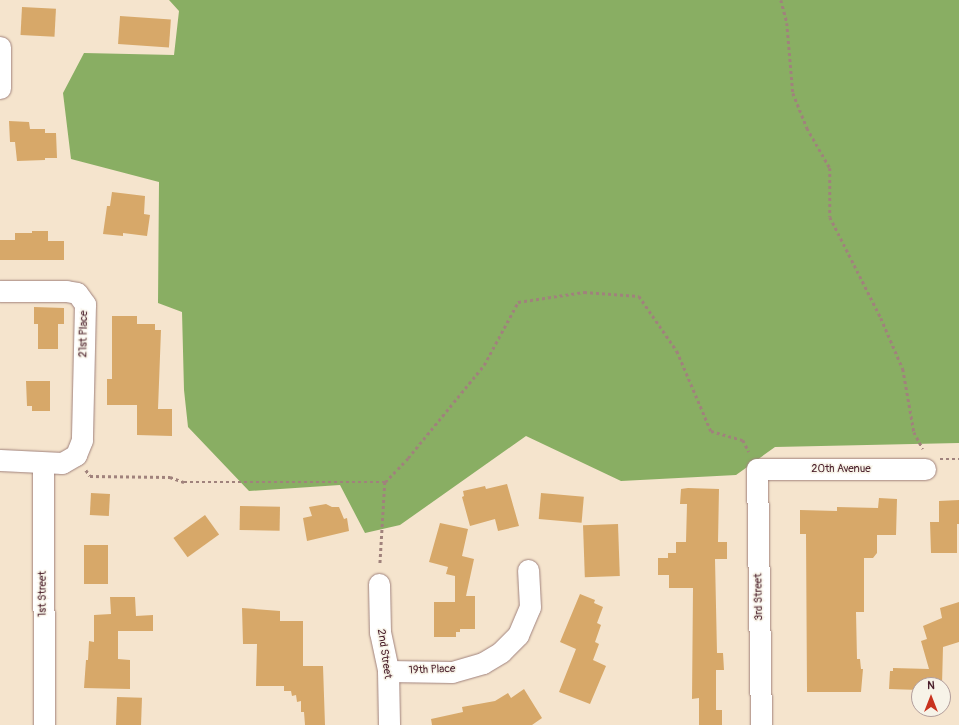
<!DOCTYPE html>
<style>
body{margin:0}
#map{position:relative;width:959px;height:725px;overflow:hidden;background:#f5e4cd;font-family:Pangolin,sans-serif}
div>[style]{position:absolute}
.forest>*{inset:0;background:#89ae63}
.building>*{inset:0;background:#d7a869;transform-origin:0 0}
.path>*{height:2.5px;margin-top:-1.25px;transform-origin:0;background:repeating-linear-gradient(90deg,#a0827c 0 3px,transparent 0 6px)}
.roads{filter:drop-shadow(0 0 1px #a0827c) drop-shadow(0 0 1px #a0827c)}
.minor>*{height:21px;margin:-10.5px;padding:0 10.5px;transform-origin:10.5px;border-radius:10.5px;background:#fff}
span{translate:-50% -50%;white-space:nowrap;text-align:center;line-height:1.15;-webkit-text-stroke:3px #f7f3e8;paint-order:stroke}
.street-label{font-size:11px;color:#4a1f2b}
.north{position:absolute;left:911px;top:677px;width:40px;height:40px;box-sizing:border-box;background:#f7f3e8;border:1px solid #b29e9c;border-radius:50%;rotate:0deg;font-size:11px;font-weight:700;line-height:16px;text-align:center;color:#4a1f2b}
.north::after{content:'';display:block;margin:auto;width:14px;height:18px;background:#c8321e;clip-path:polygon(50% 0,100% 100%,50% 72%,0 100%)}
</style>
<div id="map">
<div class="forest">
<i style="clip-path:polygon(169px 0,959px 0,959px 443px,775px 447px,736px 475px,621px 481px,526px 436px,400px 525px,365px 533px,340px 485px,249px 491px,188px 427px,184px 390px,182px 312px,158px 303px,159px 182px,71px 159px,63px 93px,84px 53px,174px 55px,179px 11px)"></i>
</div>
<div class="building">
<i style="left:22px;top:7px;width:34px;height:28px;rotate:3deg"></i>
<i style="left:120px;top:16px;width:51px;height:28px;rotate:4deg"></i>
<i style="clip-path:polygon(9px 121px,29px 122px,30px 129px,45px 129px,45px 133px,56px 133px,57px 158px,45px 158px,45px 160px,17px 161px,15px 142px,10px 142px)"></i>
<i style="clip-path:polygon(112px 192px,145px 196px,144px 214px,150px 215px,147px 236px,123px 233px,123px 236px,103px 234px,107px 206px,110px 206px)"></i>
<i style="clip-path:polygon(32px 231px,48px 231px,48px 241px,64px 241px,64px 260px,0 260px,0 240px,15px 240px,15px 233px,32px 233px)"></i>
<i style="clip-path:polygon(34px 307px,64px 308px,64px 324px,58px 324px,58px 349px,38px 349px,38px 324px,34px 324px)"></i>
<i style="clip-path:polygon(112px 316px,137px 316px,137px 324px,155px 324px,155px 330px,161px 330px,158px 409px,172px 409px,172px 436px,137px 435px,137px 405px,107px 405px,107px 379px,112px 379px)"></i>
<i style="clip-path:polygon(26px 381px,50px 381px,50px 411px,32px 411px,32px 406px,27px 406px)"></i>
<i style="clip-path:polygon(507px 484px,519px 526px,498px 531px,495px 519px,470px 526px,462px 497px,464px 496px,463px 491px,485px 486px,486px 489px)"></i>
<i style="clip-path:polygon(688px 488px,719px 489px,718px 542px,727px 542px,727px 559px,715px 559px,717px 653px,723px 653px,724px 670px,716px 670px,716px 710px,722px 710px,722px 725px,699px 725px,699px 698px,692px 699px,693px 588px,669px 588px,669px 575px,658px 575px,658px 558px,668px 558px,668px 553px,676px 553px,676px 542px,686px 542px,687px 504px,680px 504px,681px 489px)"></i>
<i style="left:91px;top:493px;width:19px;height:22px;rotate:3deg"></i>
<i style="left:541px;top:493px;width:43px;height:26px;rotate:5deg"></i>
<i style="clip-path:polygon(879px 498px,897px 499px,896px 535px,877px 535px,877px 553px,873px 558px,864px 558px,864px 612px,856px 612px,857px 659px,860px 659px,861px 669px,863px 669px,861px 692px,807px 692px,806px 534px,800px 534px,800px 510px,837px 511px,837px 507px,878px 508px)"></i>
<i style="clip-path:polygon(959px 500px,959px 524px,957px 524px,957px 553px,931px 553px,930px 522px,939px 522px,939px 501px)"></i>
<i style="clip-path:polygon(326px 504px,332px 507px,339px 507px,344px 519px,347px 518px,349px 531px,307px 541px,303px 518px,312px 516px,309px 507px)"></i>
<i style="left:240px;top:506px;width:40px;height:24px;rotate:1deg"></i>
<i style="left:205px;top:515px;width:24px;height:39px;rotate:54deg"></i>
<i style="clip-path:polygon(440px 523px,468px 529px,462px 556px,474px 559px,466px 596px,475px 596px,475px 629px,460px 629px,460px 632px,456px 632px,456px 637px,434px 637px,434px 602px,455px 602px,455px 576px,446px 574px,448px 567px,429px 562px)"></i>
<i style="left:618px;top:524px;width:52px;height:35px;rotate:88deg"></i>
<i style="left:84px;top:545px;width:24px;height:39px"></i>
<i style="clip-path:polygon(580px 594px,595px 600px,594px 603px,603px 607px,597px 623px,601px 625px,595px 642px,599px 644px,593px 660px,606px 666px,590px 704px,559px 692px,576px 649px,560px 642px)"></i>
<i style="clip-path:polygon(110px 597px,135px 597px,136px 616px,153px 615px,153px 631px,118px 631px,118px 659px,130px 660px,130px 689px,84px 688px,86px 660px,88px 660px,89px 641px,94px 642px,94px 615px,111px 614px)"></i>
<i style="clip-path:polygon(959px 602px,959px 642px,943px 647px,942px 685px,919px 685px,919px 690px,889px 689px,890px 671px,893px 671px,893px 668px,929px 669px,921px 641px,927px 639px,923px 626px,942px 618px,940px 608px)"></i>
<i style="clip-path:polygon(242px 608px,280px 611px,280px 621px,303px 621px,303px 666px,323px 666px,325px 725px,305px 725px,304px 712px,301px 712px,301px 701px,297px 702px,296px 695px,292px 696px,291px 691px,284px 691px,284px 686px,256px 686px,257px 644px,243px 644px)"></i>
<i style="clip-path:polygon(524px 689px,542px 718px,532px 725px,432px 725px,431px 719px,463px 712px,462px 707px,495px 701px,508px 693px,511px 698px)"></i>
<i style="left:117px;top:697px;width:25px;height:28px;rotate:2deg"></i>
</div>
<div class="path">
<i style="left:781px;top:0;width:24px;rotate:75deg"></i>
<i style="left:787px;top:23px;width:70px;rotate:85.1deg"></i>
<i style="left:793px;top:93px;width:38px;rotate:68deg"></i>
<i style="left:807px;top:128px;width:46px;rotate:60.1deg"></i>
<i style="left:830px;top:168px;width:49px;rotate:90deg"></i>
<i style="left:830px;top:217px;width:113px;rotate:63.2deg"></i>
<i style="left:881px;top:318px;width:56px;rotate:66.7deg"></i>
<i style="left:903px;top:369px;width:64px;rotate:80.1deg"></i>
<i style="left:914px;top:432px;width:19px;rotate:62deg"></i>
<i style="left:940px;top:459px;width:19px"></i>
<i style="left:86px;top:470px;width:7px;rotate:56deg"></i>
<i style="left:90px;top:476px;width:80px;rotate:0.7deg"></i>
<i style="left:170px;top:477px;width:15px;rotate:20deg"></i>
<i style="left:184px;top:482px;width:201px"></i>
<i style="left:385px;top:482px;width:83px;rotate:93.4deg"></i>
<i style="left:385px;top:482px;width:33px;rotate:-46deg"></i>
<i style="left:408px;top:458px;width:120px;rotate:-50.7deg"></i>
<i style="left:484px;top:365px;width:72px;rotate:-61.6deg"></i>
<i style="left:518px;top:302px;width:67px;rotate:-8.6deg"></i>
<i style="left:584px;top:292px;width:55px;rotate:4.2deg"></i>
<i style="left:639px;top:296px;width:67px;rotate:55.4deg"></i>
<i style="left:677px;top:351px;width:87px;rotate:67deg"></i>
<i style="left:711px;top:431px;width:33px;rotate:16deg"></i>
<i style="left:743px;top:440px;width:13px;rotate:63deg"></i>
</div>
<div class="roads">
<div class="minor">
<i style="left:0;top:47px;width:41px;rotate:90deg"></i>
<i style="left:0;top:291px;width:66px"></i>
<i style="left:66px;top:291px;width:11px;rotate:10deg"></i>
<i style="left:77px;top:293px;width:14px;rotate:54deg"></i>
<i style="left:85px;top:304px;width:136px;rotate:91.3deg"></i>
<i style="left:82px;top:440px;width:16px;rotate:112deg"></i>
<i style="left:76px;top:455px;width:16px;rotate:150deg"></i>
<i style="left:62px;top:463px;width:62px;rotate:-177.2deg"></i>
<i style="left:43px;top:463px;width:262px;rotate:89.8deg"></i>
<i style="left:379px;top:584px;width:48px;rotate:88.8deg"></i>
<i style="left:380px;top:632px;width:40px;rotate:78deg"></i>
<i style="left:388px;top:671px;width:54px;rotate:88.9deg"></i>
<i style="left:388px;top:671px;width:64px;rotate:0.9deg"></i>
<i style="left:452px;top:672px;width:32px;rotate:-16deg"></i>
<i style="left:483px;top:663px;width:21px;rotate:-31deg"></i>
<i style="left:501px;top:652px;width:24px;rotate:-45deg"></i>
<i style="left:518px;top:635px;width:30px;rotate:-67deg"></i>
<i style="left:530px;top:607px;width:37px;rotate:-93deg"></i>
<i style="left:761px;top:725px;width:256px;rotate:-90.9deg"></i>
<i style="left:757px;top:469px;width:168px"></i>
</div>
</div>
<div class="street-label">
<span style="left:84px;top:334px;rotate:-89deg">21st Place</span>
<span style="left:841px;top:469px">20th Avenue</span>
<span style="left:43px;top:594px;rotate:-90deg">1st Street</span>
<span style="left:759px;top:597px;rotate:-91deg">3rd Street</span>
<span style="left:384px;top:654px;rotate:82deg">2nd Street</span>
<span style="left:432px;top:670px;rotate:-2deg">19th Place</span>
</div>
<div class="north">N</div>
</div>
